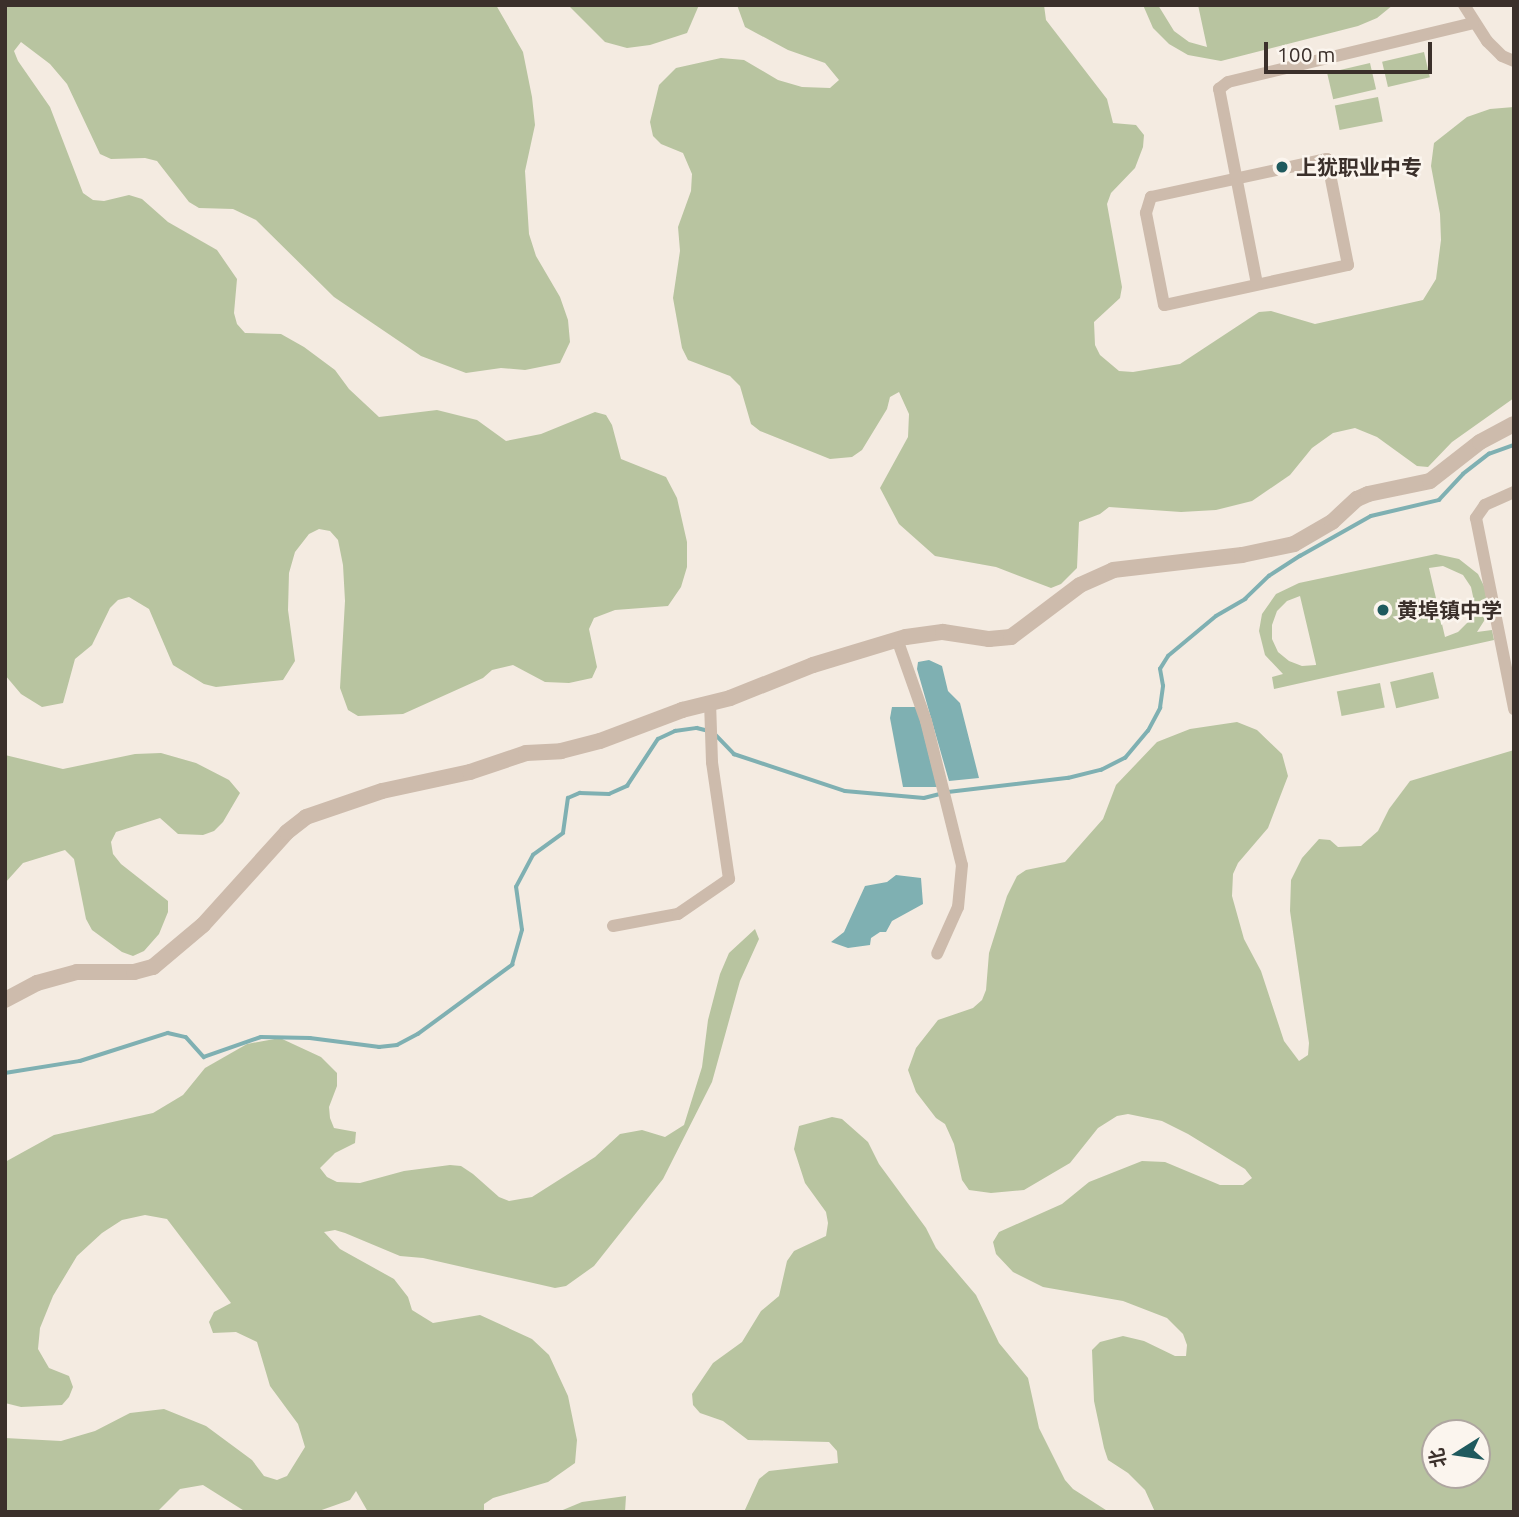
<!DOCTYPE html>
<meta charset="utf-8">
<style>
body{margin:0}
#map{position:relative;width:1519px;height:1517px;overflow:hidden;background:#f4ebe1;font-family:Ubuntu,"Noto Sans SC",sans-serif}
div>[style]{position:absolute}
.green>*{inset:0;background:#b8c4a0;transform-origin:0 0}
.water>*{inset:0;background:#7fb0b2}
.stream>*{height:3.5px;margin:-1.75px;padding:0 1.75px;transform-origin:1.75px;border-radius:1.75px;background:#7fb0b2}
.minor>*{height:12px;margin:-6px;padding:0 6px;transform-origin:6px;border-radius:6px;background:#cdbbac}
.tertiary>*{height:16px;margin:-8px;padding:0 8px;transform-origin:8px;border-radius:8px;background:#cdbbac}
.dots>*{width:19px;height:19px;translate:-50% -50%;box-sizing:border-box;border:4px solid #fbf5ee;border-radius:50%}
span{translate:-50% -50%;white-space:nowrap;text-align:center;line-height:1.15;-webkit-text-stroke:5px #fbf5ee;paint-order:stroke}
.poi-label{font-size:21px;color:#3b302b;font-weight:700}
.left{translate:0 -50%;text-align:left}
.frame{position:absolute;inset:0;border:7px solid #3b302b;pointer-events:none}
.north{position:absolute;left:1421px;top:1419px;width:70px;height:70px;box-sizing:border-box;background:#fbf5ee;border:2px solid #aea6a0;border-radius:50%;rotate:258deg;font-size:19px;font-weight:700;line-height:28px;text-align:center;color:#3b302b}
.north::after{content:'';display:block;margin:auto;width:24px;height:32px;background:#1f5a5e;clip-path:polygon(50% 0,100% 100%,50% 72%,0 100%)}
.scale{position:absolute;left:1264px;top:42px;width:168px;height:32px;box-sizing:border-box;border:4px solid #3b302b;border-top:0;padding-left:9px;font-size:21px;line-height:24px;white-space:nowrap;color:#3b302b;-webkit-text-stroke:5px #fbf5ee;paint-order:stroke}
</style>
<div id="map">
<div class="green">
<i style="clip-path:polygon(5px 5px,496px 5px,523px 52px,532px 97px,535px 125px,525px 171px,529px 234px,536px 256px,560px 297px,568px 320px,570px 342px,560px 363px,525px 370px,501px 368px,466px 373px,421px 356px,334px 297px,256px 220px,233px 209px,199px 208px,189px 202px,157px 161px,145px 158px,111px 159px,100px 154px,67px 84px,50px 64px,21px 42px,14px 51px,18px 61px,50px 107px,83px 193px,93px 200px,104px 201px,129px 195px,142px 199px,168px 222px,217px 250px,237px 279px,234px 313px,237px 324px,245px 333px,281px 334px,304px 347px,335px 370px,349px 389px,379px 417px,437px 410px,477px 420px,506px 441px,541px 434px,595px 412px,606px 415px,612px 425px,621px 459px,666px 477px,677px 498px,687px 542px,687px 567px,681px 587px,668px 606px,615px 610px,594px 618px,589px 629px,597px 667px,592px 678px,569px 683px,545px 682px,513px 665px,492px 670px,483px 678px,403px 714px,358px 716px,348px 710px,340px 688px,345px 601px,343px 565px,338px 540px,330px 531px,319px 529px,309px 534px,295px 552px,289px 573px,288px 610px,295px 661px,283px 680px,216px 687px,204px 684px,173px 665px,149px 609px,129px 597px,118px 600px,110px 608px,92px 645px,75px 659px,63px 703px,42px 707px,21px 694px,5px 675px)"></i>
<i style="clip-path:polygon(568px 5px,699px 5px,687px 33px,650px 45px,627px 48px,605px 42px)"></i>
<i style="clip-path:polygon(737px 5px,1044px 5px,1046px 20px,1107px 99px,1113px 123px,1136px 125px,1144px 135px,1143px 147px,1135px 168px,1111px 193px,1107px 204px,1122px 287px,1120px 298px,1094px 322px,1095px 345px,1100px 355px,1119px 371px,1133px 372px,1180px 364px,1259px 312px,1271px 311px,1315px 324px,1423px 300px,1436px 279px,1441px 240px,1440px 214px,1431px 166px,1434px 143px,1467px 117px,1490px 109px,1514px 107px,1514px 398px,1452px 442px,1428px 467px,1417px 466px,1377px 437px,1355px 428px,1333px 433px,1312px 448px,1290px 475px,1252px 501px,1216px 510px,1181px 512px,1109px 507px,1100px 514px,1079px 522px,1077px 568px,1061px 584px,1051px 588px,996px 567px,935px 556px,899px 524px,880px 488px,908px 437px,909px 414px,899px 392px,890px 397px,887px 409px,862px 450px,852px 457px,830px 459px,760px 431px,751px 424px,740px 386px,730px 376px,688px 360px,682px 348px,673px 298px,680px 251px,678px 227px,691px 191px,692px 174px,683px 153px,661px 144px,653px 136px,650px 122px,659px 85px,676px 68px,721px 58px,744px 60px,778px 80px,802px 87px,830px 88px,839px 80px,825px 63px,788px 50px,745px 27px)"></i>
<i style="clip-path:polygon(1143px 5px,1158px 5px,1174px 31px,1189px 42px,1207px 47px,1198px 5px,1393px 5px,1377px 18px,1358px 26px,1221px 61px,1188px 55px,1169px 44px,1153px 28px)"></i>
<i style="left:1424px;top:52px;width:26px;height:43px;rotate:77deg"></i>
<i style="left:1370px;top:63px;width:27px;height:44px;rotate:77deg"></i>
<i style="left:1378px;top:97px;width:25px;height:44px;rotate:79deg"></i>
<i style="clip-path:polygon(evenodd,1436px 554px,1459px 559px,1478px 574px,1485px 588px,1487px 605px,1484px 621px,1477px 632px,1492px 630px,1494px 640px,1274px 689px,1272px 677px,1283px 674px,1265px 655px,1259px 631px,1262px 614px,1276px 594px,1299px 583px,1436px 554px,1443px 566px,1463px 575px,1471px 587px,1474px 601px,1468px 622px,1458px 632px,1445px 637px,1429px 568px,1443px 566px,1436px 554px,1300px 596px,1316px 664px,1316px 665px,1302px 666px,1289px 661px,1278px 652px,1272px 639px,1272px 625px,1277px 611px,1287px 601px,1300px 596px)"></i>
<i style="left:1433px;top:672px;width:27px;height:44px;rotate:77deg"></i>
<i style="left:1380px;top:683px;width:25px;height:44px;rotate:79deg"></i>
<i style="clip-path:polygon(evenodd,1237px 722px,1257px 730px,1282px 754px,1288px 776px,1268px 828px,1238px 863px,1233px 874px,1232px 896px,1244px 939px,1261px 971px,1284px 1041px,1299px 1061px,1308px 1055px,1309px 1043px,1290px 911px,1291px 880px,1302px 858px,1319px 839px,1330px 840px,1338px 847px,1361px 846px,1378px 831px,1389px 809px,1410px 781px,1514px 750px,1514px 1512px,1155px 1512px,1145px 1490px,1128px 1473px,1108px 1460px,1104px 1448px,1094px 1401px,1092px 1350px,1100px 1342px,1123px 1336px,1144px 1341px,1175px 1356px,1186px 1356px,1187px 1345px,1183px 1334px,1167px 1318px,1123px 1301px,1043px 1287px,1013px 1272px,996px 1254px,993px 1242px,999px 1232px,1062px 1204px,1089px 1182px,1142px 1161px,1165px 1162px,1220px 1185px,1243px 1185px,1252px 1178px,1245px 1169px,1188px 1134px,1162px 1121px,1128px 1114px,1117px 1116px,1098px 1128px,1070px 1163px,1024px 1190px,991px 1193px,969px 1190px,962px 1180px,954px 1144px,945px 1124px,936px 1118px,916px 1092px,908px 1070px,916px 1048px,938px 1020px,973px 1008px,982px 1000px,986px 990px,989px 953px,1007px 896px,1017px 876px,1026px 870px,1065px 862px,1103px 819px,1116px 785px,1157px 742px,1190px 729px,1237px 722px,1435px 1433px,1477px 1433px,1477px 1475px,1435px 1475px,1435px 1433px)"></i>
<i style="clip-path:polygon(161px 753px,196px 763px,229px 780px,240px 793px,223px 822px,214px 831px,203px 835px,178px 834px,160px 818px,116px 832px,111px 842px,113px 854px,121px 864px,168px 901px,168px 912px,159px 934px,144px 951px,133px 956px,122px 952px,92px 930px,86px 919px,74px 859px,65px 850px,23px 863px,5px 883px,5px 755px,63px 769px,135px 754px)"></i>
<i style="clip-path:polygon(755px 929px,759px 939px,740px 981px,712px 1082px,663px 1179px,594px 1266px,566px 1286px,555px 1288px,423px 1258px,400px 1256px,345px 1233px,335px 1230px,324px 1232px,340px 1249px,394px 1279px,408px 1297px,412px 1310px,433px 1323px,480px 1315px,532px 1339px,549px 1355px,568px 1396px,577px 1440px,575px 1463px,548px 1482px,493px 1498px,484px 1504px,484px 1512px,368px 1512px,356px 1491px,350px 1500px,316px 1512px,246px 1512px,203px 1485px,180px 1489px,157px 1512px,5px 1512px,5px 1438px,61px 1441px,95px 1431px,130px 1413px,164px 1409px,206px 1426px,252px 1460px,264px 1476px,277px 1480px,287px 1476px,305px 1447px,298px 1424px,270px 1386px,257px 1342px,236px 1332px,213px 1333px,209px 1322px,214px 1312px,231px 1303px,167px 1219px,145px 1215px,122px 1220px,102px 1233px,77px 1256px,53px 1296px,40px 1328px,38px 1349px,49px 1368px,69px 1376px,73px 1387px,69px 1397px,62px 1405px,21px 1407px,5px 1403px,5px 1162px,54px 1135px,153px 1113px,183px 1095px,205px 1068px,247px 1044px,280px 1038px,321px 1057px,337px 1073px,337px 1086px,329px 1107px,330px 1118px,334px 1128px,356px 1132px,355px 1143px,335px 1153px,320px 1168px,327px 1177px,337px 1182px,360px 1183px,404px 1171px,450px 1165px,461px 1166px,473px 1174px,499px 1197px,509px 1201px,532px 1197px,595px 1157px,620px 1134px,642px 1130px,665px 1137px,684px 1125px,702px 1067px,708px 1020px,720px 974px,729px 953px)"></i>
<i style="clip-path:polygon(832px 1117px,842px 1119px,868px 1142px,879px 1164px,926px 1228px,936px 1248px,976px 1295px,999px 1343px,1028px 1378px,1039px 1428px,1065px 1480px,1073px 1489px,1109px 1512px,744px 1512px,759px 1479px,769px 1471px,838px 1463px,837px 1451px,829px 1442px,748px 1440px,723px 1421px,700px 1413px,693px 1405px,692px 1394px,713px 1363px,742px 1342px,761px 1311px,779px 1296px,787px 1261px,794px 1251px,826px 1236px,828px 1223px,826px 1212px,805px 1183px,794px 1149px,799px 1126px)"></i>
<i style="clip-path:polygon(626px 1496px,625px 1512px,558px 1512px,582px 1502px)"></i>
</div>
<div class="water">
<i style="clip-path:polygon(929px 660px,942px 666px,948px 691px,960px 703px,979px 778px,949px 781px,917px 669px,918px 662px)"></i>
<i style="clip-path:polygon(892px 707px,917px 707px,937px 787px,903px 787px,890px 718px)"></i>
<i style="clip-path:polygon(896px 875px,921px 878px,923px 904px,892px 921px,886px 932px,880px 932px,871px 938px,870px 945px,848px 948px,831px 942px,844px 932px,865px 886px,887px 882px)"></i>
</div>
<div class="stream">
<i style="left:715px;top:734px;width:28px;rotate:46deg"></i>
<i style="left:734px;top:754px;width:117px;rotate:18.4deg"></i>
<i style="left:845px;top:791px;width:79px;rotate:5.1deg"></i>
<i style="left:924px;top:798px;width:16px;rotate:-14deg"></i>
<i style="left:948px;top:792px;width:121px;rotate:-6.7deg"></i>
<i style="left:1068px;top:778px;width:34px;rotate:-14deg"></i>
<i style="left:1101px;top:770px;width:27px;rotate:-27deg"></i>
<i style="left:1125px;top:758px;width:35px;rotate:-50deg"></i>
<i style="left:1148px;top:731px;width:26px;rotate:-62deg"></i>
<i style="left:1160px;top:708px;width:22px;rotate:-82deg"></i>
<i style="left:1163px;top:686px;width:17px;rotate:-100deg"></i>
<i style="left:1160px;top:669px;width:15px;rotate:-58deg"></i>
<i style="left:1168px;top:656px;width:62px;rotate:-39.8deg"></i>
<i style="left:1216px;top:616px;width:34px;rotate:-30deg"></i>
<i style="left:1245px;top:599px;width:33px;rotate:-44deg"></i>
<i style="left:1269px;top:576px;width:37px;rotate:-33deg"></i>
<i style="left:1300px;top:556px;width:81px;rotate:-29.4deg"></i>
<i style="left:1371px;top:516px;width:70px;rotate:-13.2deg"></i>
<i style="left:1439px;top:500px;width:35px;rotate:-47deg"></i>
<i style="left:1463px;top:474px;width:33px;rotate:-38deg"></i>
<i style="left:1489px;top:454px;width:27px;rotate:-20deg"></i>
<i style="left:5px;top:1073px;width:76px;rotate:-9.1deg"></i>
<i style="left:80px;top:1061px;width:92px;rotate:-17.7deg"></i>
<i style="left:168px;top:1033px;width:18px;rotate:13deg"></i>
<i style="left:186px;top:1037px;width:27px;rotate:48deg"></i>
<i style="left:204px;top:1057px;width:60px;rotate:-19.3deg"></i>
<i style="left:261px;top:1037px;width:49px;rotate:1.2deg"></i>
<i style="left:310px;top:1038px;width:70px;rotate:7.4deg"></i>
<i style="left:379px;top:1047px;width:18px;rotate:-6deg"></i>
<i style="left:397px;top:1045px;width:24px;rotate:-28deg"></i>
<i style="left:418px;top:1034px;width:117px;rotate:-36.3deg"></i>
<i style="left:512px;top:965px;width:36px;rotate:-74deg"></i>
<i style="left:522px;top:930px;width:43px;rotate:-97.9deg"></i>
<i style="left:516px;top:887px;width:36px;rotate:-62deg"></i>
<i style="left:533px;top:855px;width:37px;rotate:-36deg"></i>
<i style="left:563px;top:833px;width:35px;rotate:-82deg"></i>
<i style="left:568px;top:798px;width:13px;rotate:-23deg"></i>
<i style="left:580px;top:793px;width:29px;rotate:2deg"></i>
<i style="left:609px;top:794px;width:20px;rotate:-24deg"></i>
<i style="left:627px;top:786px;width:56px;rotate:-56.6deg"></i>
<i style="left:658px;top:739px;width:19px;rotate:-25deg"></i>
<i style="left:675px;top:731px;width:22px;rotate:-8deg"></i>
<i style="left:697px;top:728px;width:12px;rotate:14deg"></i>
</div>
<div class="minor">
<i style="left:1464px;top:5px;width:43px;rotate:57.4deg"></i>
<i style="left:1487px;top:41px;width:21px;rotate:45deg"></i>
<i style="left:1502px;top:56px;width:13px;rotate:23deg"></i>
<i style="left:1327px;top:159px;width:108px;rotate:78.8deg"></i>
<i style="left:1348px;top:265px;width:188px;rotate:167.7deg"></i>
<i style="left:1164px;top:305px;width:94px;rotate:-101.1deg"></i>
<i style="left:1146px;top:213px;width:17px;rotate:-73deg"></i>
<i style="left:1151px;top:197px;width:180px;rotate:-12.2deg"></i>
<i style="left:1257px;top:284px;width:199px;rotate:-101deg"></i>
<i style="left:1219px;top:89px;width:11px;rotate:-38deg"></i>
<i style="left:1228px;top:82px;width:252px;rotate:-13.5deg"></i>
<i style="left:1514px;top:492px;width:32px;rotate:156deg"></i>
<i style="left:1485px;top:505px;width:16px;rotate:125deg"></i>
<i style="left:1476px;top:518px;width:195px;rotate:78.7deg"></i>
<i style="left:897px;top:639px;width:87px;rotate:70.5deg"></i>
<i style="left:926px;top:721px;width:148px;rotate:76deg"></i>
<i style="left:962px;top:865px;width:42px;rotate:95.4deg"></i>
<i style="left:958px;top:907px;width:51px;rotate:114.1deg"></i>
<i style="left:613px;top:926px;width:66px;rotate:-10.5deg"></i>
<i style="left:678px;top:914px;width:62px;rotate:-34.5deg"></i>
<i style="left:729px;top:879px;width:118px;rotate:-98.3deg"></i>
<i style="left:712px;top:762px;width:59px;rotate:-91.9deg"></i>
</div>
<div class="tertiary">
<i style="left:5px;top:1000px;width:36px;rotate:-28deg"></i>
<i style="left:37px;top:983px;width:41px;rotate:-15.4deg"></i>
<i style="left:77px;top:972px;width:57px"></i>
<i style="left:134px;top:972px;width:20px;rotate:-15deg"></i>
<i style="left:153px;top:967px;width:65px;rotate:-40deg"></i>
<i style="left:203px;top:925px;width:125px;rotate:-47.9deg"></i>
<i style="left:287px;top:832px;width:24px;rotate:-38deg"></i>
<i style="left:306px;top:817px;width:80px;rotate:-18.9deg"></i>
<i style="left:382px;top:791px;width:90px;rotate:-12.2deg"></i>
<i style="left:470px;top:772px;width:59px;rotate:-18.7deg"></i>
<i style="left:526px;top:753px;width:35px;rotate:-3deg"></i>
<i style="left:561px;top:751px;width:40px;rotate:-14.4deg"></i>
<i style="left:600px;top:741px;width:88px;rotate:-20.7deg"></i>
<i style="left:682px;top:710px;width:49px;rotate:-14deg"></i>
<i style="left:730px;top:698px;width:89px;rotate:-21.7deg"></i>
<i style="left:813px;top:665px;width:97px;rotate:-16.8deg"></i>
<i style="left:906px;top:637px;width:37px;rotate:-8deg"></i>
<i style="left:943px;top:632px;width:47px;rotate:8.7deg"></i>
<i style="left:989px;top:639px;width:22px;rotate:-5deg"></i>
<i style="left:1011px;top:637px;width:86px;rotate:-37deg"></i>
<i style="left:1080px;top:585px;width:36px;rotate:-24deg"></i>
<i style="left:1113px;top:570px;width:130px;rotate:-6.6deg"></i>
<i style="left:1242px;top:555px;width:53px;rotate:-11.9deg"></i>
<i style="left:1294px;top:544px;width:44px;rotate:-30.1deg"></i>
<i style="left:1332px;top:522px;width:34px;rotate:-43deg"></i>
<i style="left:1357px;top:499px;width:12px;rotate:-24deg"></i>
<i style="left:1368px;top:494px;width:63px;rotate:-11.8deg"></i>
<i style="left:1430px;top:481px;width:63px;rotate:-38deg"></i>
<i style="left:1480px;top:442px;width:38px;rotate:-28deg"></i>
</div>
<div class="dots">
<i style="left:1282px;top:167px;background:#1f5a5e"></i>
<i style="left:1383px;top:610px;background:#1f5a5e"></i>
</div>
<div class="poi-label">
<span class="left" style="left:1296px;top:167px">上犹职业中专</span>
<span class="left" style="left:1397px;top:610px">黄埠镇中学</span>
</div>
<div class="frame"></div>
<div class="north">北</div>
<div class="scale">100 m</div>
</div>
